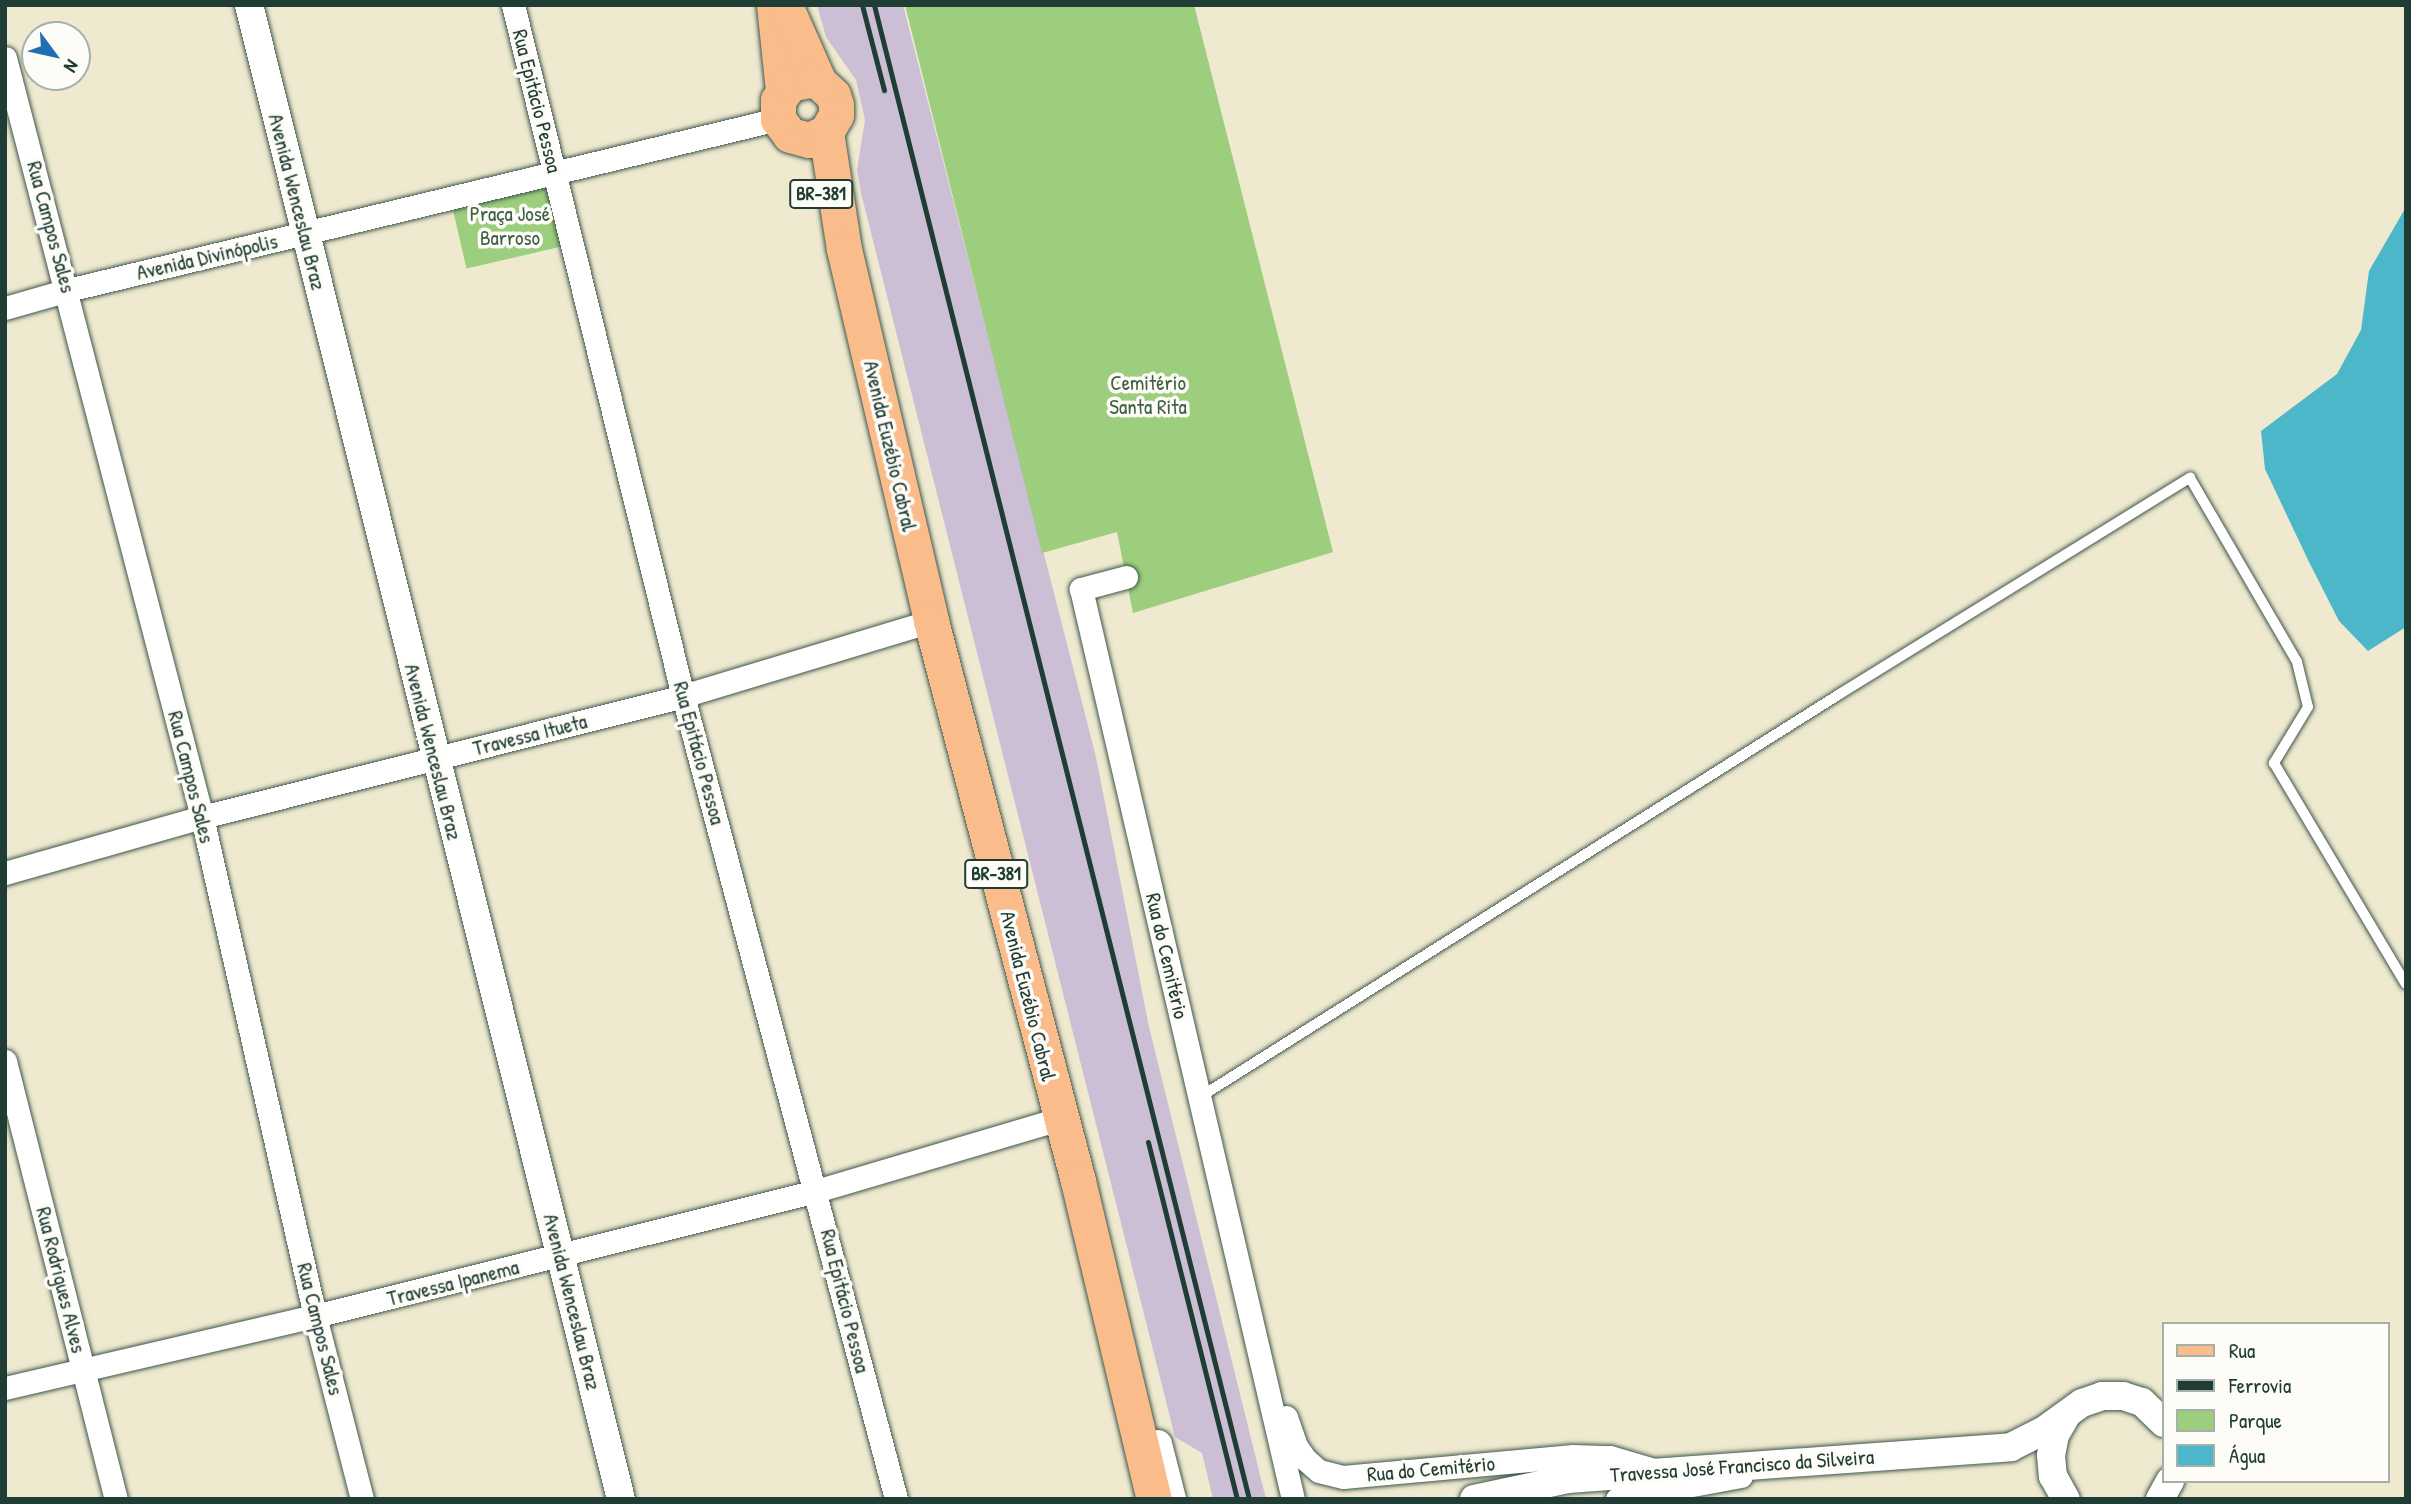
<!DOCTYPE html>
<meta charset="utf-8">
<style>
body{margin:0}
#map{position:relative;width:2411px;height:1504px;overflow:hidden;background:#eee9cf;font-family:"Patrick Hand",sans-serif}
div>[style]{position:absolute}
.industrial>*{inset:0;background:#ccbed4}
.green>*{inset:0;background:#9cce7d;transform-origin:0 0}
.water>*{inset:0;background:#4db7ca}
.roads{filter:drop-shadow(0 0 2px #3e574b) drop-shadow(0 0 2px #3e574b)}
.service>*{height:10px;margin:-5px;padding:0 5px;transform-origin:5px;border-radius:5px;background:#fff}
.minor>*{height:23px;margin:-11.5px;padding:0 11.5px;transform-origin:11.5px;border-radius:11.5px;background:#fff}
.tertiary>*{height:28px;margin:-14px;padding:0 14px;transform-origin:14px;border-radius:14px;background:#fff}
.primary>*{height:35px;margin:-17.5px;padding:0 17.5px;transform-origin:17.5px;border-radius:17.5px;background:#f9bc8a}
.rail>*{height:5px;margin:-2.5px;padding:0 2.5px;transform-origin:2.5px;border-radius:2.5px;background:#1f3d34}
span{translate:-50% -50%;white-space:nowrap;text-align:center;line-height:1.15;-webkit-text-stroke:7px #fdfcf7;paint-order:stroke}
.shield-label span{padding:2px 5px;background:#fdfcf7;border:2px solid;border-radius:5px;-webkit-text-stroke-width:0}
.shield-label{font-size:19px;color:#1f3d34;font-weight:700}
.street-label{font-size:21px;color:#1f3d34}
.park-label{font-size:21px;color:#3e6146}
.frame{position:absolute;inset:0;border:7px solid #1f3d34;pointer-events:none}
.legend{position:absolute;left:2162px;top:1322px;width:228px;height:161px;box-sizing:border-box;background:#fdfcf7;border:2px solid #a4b0a9;margin:0;padding:9px 12px;list-style:none;font-size:21px;color:#1f3d34}
.legend li{display:flex;align-items:center;gap:14px;height:35px}
.legend b{width:35px;border:2px solid #a4b0a9}
.north{position:absolute;left:21px;top:21px;width:70px;height:70px;box-sizing:border-box;background:#fdfcf7;border:2px solid #a4b0a9;border-radius:50%;rotate:123deg;font-size:19px;font-weight:700;line-height:28px;text-align:center;color:#1f3d34}
.north::after{content:'';display:block;margin:auto;width:24px;height:32px;background:#1f6fb2;clip-path:polygon(50% 0,100% 100%,50% 72%,0 100%)}
</style>
<div id="map">
<div class="industrial">
<i style="clip-path:polygon(817px 5px,903px 5px,1096px 757px,1149px 1027px,1266px 1499px,1213px 1499px,1202px 1453px,1175px 1437px,861px 193px,857px 170px,865px 120px,856px 80px,826px 37px)"></i>
</div>
<div class="green">
<i style="clip-path:polygon(905px 5px,1194px 5px,1333px 552px,1133px 613px,1117px 532px,1042px 553px)"></i>
<i style="left:552px;top:181px;width:66px;height:103px;rotate:77deg"></i>
</div>
<div class="water">
<i style="clip-path:polygon(2406px 207px,2406px 627px,2368px 651px,2339px 621px,2308px 560px,2265px 469px,2261px 431px,2337px 374px,2361px 330px,2369px 271px)"></i>
</div>
<div class="roads">
<div class="service">
<i style="left:1200px;top:1097px;width:754px;rotate:-32.21deg"></i>
<i style="left:1838px;top:695px;width:414px;rotate:-31.7deg"></i>
<i style="left:2190px;top:478px;width:213px;rotate:59.8deg"></i>
<i style="left:2297px;top:662px;width:46px;rotate:76.3deg"></i>
<i style="left:2308px;top:707px;width:66px;rotate:121.3deg"></i>
<i style="left:2274px;top:763px;width:257px;rotate:59.2deg"></i>
</div>
<div class="minor">
<i style="left:513px;top:5px;width:712px;rotate:76.18deg"></i>
<i style="left:683px;top:696px;width:831px;rotate:75.14deg"></i>
<i style="left:5px;top:58px;width:784px;rotate:75.45deg"></i>
<i style="left:202px;top:817px;width:512px;rotate:77.24deg"></i>
<i style="left:315px;top:1316px;width:189px;rotate:75.6deg"></i>
<i style="left:5px;top:308px;width:66px;rotate:-15.9deg"></i>
<i style="left:68px;top:290px;width:730px;rotate:-13.54deg"></i>
<i style="left:1126px;top:577px;width:47px;rotate:165.1deg"></i>
<i style="left:1081px;top:589px;width:934px;rotate:76.89deg"></i>
<i style="left:5px;top:873px;width:205px;rotate:-15.9deg"></i>
<i style="left:202px;top:817px;width:496px;rotate:-14.1deg"></i>
<i style="left:683px;top:696px;width:259px;rotate:-16.8deg"></i>
<i style="left:5px;top:1061px;width:452px;rotate:75.8deg"></i>
<i style="left:5px;top:1388px;width:318px;rotate:-13.1deg"></i>
<i style="left:315px;top:1316px;width:516px;rotate:-14.01deg"></i>
<i style="left:816px;top:1191px;width:253px;rotate:-16.5deg"></i>
<i style="left:1286px;top:1417px;width:31px;rotate:71deg"></i>
<i style="left:1296px;top:1446px;width:16px;rotate:55deg"></i>
<i style="left:1305px;top:1459px;width:18px;rotate:41deg"></i>
<i style="left:1319px;top:1471px;width:25px;rotate:14deg"></i>
<i style="left:1343px;top:1477px;width:231px;rotate:-5.2deg"></i>
<i style="left:1573px;top:1456px;width:37px;rotate:2deg"></i>
<i style="left:1610px;top:1457px;width:46px;rotate:16.5deg"></i>
<i style="left:1617px;top:1499px;width:126px;rotate:-10.5deg"></i>
</div>
<div class="tertiary">
<i style="left:249px;top:5px;width:1540px;rotate:76.02deg"></i>
<i style="left:2066px;top:1416px;width:22px;rotate:120deg"></i>
<i style="left:2055px;top:1435px;width:20px;rotate:101deg"></i>
<i style="left:2051px;top:1455px;width:21px;rotate:85deg"></i>
<i style="left:2053px;top:1476px;width:26px;rotate:61deg"></i>
<i style="left:1158px;top:1444px;width:57px;rotate:75.7deg"></i>
<i style="left:1474px;top:1499px;width:96px;rotate:-12deg"></i>
<i style="left:1568px;top:1479px;width:444px;rotate:-4.1deg"></i>
<i style="left:2011px;top:1447px;width:36px;rotate:-27deg"></i>
<i style="left:2043px;top:1431px;width:48px;rotate:-35.7deg"></i>
<i style="left:2082px;top:1403px;width:21px;rotate:-19deg"></i>
<i style="left:2102px;top:1396px;width:21px"></i>
<i style="left:2123px;top:1396px;width:20px;rotate:18deg"></i>
<i style="left:2142px;top:1402px;width:30px;rotate:44deg"></i>
<i style="left:2160px;top:1499px;width:21px;rotate:-61deg"></i>
</div>
<div class="primary">
<i style="left:774px;top:5px;width:86px;rotate:84deg"></i>
<i style="left:785px;top:5px;width:84px;rotate:66.2deg"></i>
<i style="left:819px;top:82px;width:19px;rotate:43deg"></i>
<i style="left:833px;top:95px;width:10px;rotate:73deg"></i>
<i style="left:836px;top:105px;width:10px;rotate:90deg"></i>
<i style="left:836px;top:115px;width:20px;rotate:120deg"></i>
<i style="left:826px;top:132px;width:19px;rotate:155deg"></i>
<i style="left:809px;top:140px;width:20px;rotate:-165deg"></i>
<i style="left:790px;top:135px;width:20px;rotate:-127deg"></i>
<i style="left:778px;top:119px;width:19px;rotate:-90deg"></i>
<i style="left:778px;top:100px;width:20px;rotate:-53deg"></i>
<i style="left:790px;top:84px;width:19px;rotate:-12deg"></i>
<i style="left:809px;top:80px;width:10px;rotate:11deg"></i>
<i style="left:826px;top:132px;width:118px;rotate:81.3deg"></i>
<i style="left:844px;top:249px;width:382px;rotate:76.8deg"></i>
<i style="left:931px;top:621px;width:579px;rotate:75.29deg"></i>
<i style="left:1078px;top:1181px;width:327px;rotate:76.6deg"></i>
</div>
</div>
<div class="rail">
<i style="left:862px;top:5px;width:88px;rotate:75.5deg"></i>
<i style="left:874px;top:5px;width:1540px;rotate:75.91deg"></i>
<i style="left:1148px;top:1142px;width:368px;rotate:76deg"></i>
</div>
<div class="shield-label">
<span style="left:821px;top:194px">BR-381</span>
<span style="left:996px;top:874px">BR-381</span>
</div>
<div class="street-label">
<span style="left:537px;top:101px;rotate:76deg">Rua Epitácio Pessoa</span>
<span style="left:297px;top:202px;rotate:76deg">Avenida Wenceslau Braz</span>
<span style="left:51px;top:227px;rotate:75deg">Rua Campos Sales</span>
<span style="left:207px;top:257px;rotate:-13deg">Avenida Divinópolis</span>
<span style="left:890px;top:446px;rotate:77deg">Avenida Euzébio Cabral</span>
<span style="left:530px;top:735px;rotate:-14deg">Travessa Itueta</span>
<span style="left:433px;top:752px;rotate:76deg">Avenida Wenceslau Braz</span>
<span style="left:699px;top:753px;rotate:75deg">Rua Epitácio Pessoa</span>
<span style="left:191px;top:777px;rotate:76deg">Rua Campos Sales</span>
<span style="left:1167px;top:956px;rotate:77deg">Rua do Cemitério</span>
<span style="left:1028px;top:996px;rotate:76deg">Avenida Euzébio Cabral</span>
<span style="left:61px;top:1280px;rotate:76deg">Rua Rodrigues Alves</span>
<span style="left:453px;top:1283px;rotate:-14deg">Travessa Ipanema</span>
<span style="left:845px;top:1301px;rotate:76deg">Rua Epitácio Pessoa</span>
<span style="left:572px;top:1302px;rotate:76deg">Avenida Wenceslau Braz</span>
<span style="left:320px;top:1329px;rotate:76deg">Rua Campos Sales</span>
<span style="left:1742px;top:1466px;rotate:-4deg">Travessa José Francisco da Silveira</span>
<span style="left:1431px;top:1469px;rotate:-5deg">Rua do Cemitério</span>
</div>
<div class="park-label">
<span style="left:510px;top:226px">Praça José<br>Barroso</span>
<span style="left:1148px;top:395px">Cemitério<br>Santa Rita</span>
</div>
<div class="frame"></div>
<ul class="legend">
<li><b style="height:9px;background:#f9bc8a"></b>Rua</li>
<li><b style="height:9px;background:#1f3d34"></b>Ferrovia</li>
<li><b style="height:19px;background:#9cce7d"></b>Parque</li>
<li><b style="height:19px;background:#4db7ca"></b>Água</li>
</ul>
<div class="north">N</div>
</div>
